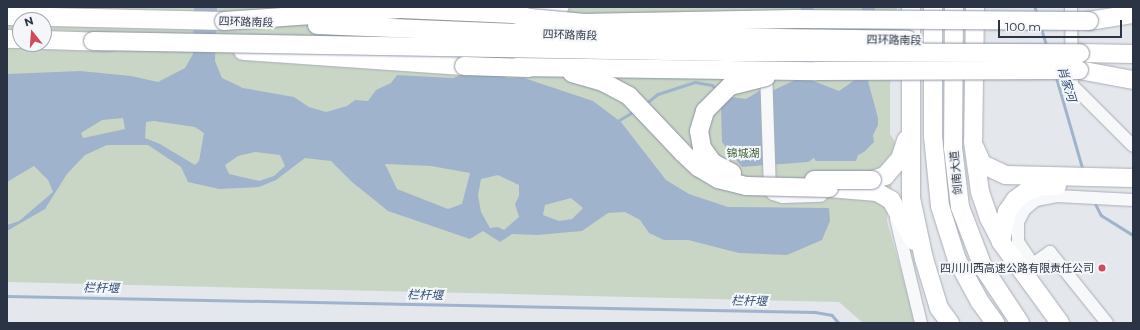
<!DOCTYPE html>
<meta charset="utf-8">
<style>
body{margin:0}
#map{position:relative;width:1140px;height:330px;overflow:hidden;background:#e4e7ec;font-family:Montserrat,"Noto Sans SC",sans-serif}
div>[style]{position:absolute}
.built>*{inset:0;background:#d2d6de}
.green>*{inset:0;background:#c9d6c5}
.water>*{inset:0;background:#9fb4cc}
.stream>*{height:2.5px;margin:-1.25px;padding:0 1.25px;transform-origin:1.25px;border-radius:1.25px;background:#9fb4cc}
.roads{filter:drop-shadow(0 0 1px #a9aeb7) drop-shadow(0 0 1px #a9aeb7)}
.minor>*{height:12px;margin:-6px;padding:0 6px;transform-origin:6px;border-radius:6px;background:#f7f8fa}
.highway>*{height:18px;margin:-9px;padding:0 9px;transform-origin:9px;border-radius:9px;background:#fff}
.bridges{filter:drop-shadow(0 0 1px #8b94a3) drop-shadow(0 0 1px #8b94a3)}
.highway-bridge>*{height:18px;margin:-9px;padding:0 9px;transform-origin:9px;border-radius:9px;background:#fff}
.dots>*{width:11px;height:11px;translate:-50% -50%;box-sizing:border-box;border:2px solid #f4f6f9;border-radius:50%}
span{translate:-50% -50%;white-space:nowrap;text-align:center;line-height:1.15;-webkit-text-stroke:4px #f4f6f9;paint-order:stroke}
.street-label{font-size:11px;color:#2b3445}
.park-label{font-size:11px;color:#3f6138}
.poi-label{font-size:11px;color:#2b3445}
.right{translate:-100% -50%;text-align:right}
.water-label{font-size:12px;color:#34527a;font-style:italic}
.frame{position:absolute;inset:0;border:8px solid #2b3445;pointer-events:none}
.north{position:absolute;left:12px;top:12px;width:40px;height:40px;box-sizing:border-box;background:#f4f6f9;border:1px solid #a4a8b1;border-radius:50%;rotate:343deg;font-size:11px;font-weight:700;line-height:16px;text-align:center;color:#2b3445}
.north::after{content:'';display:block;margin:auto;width:14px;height:18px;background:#d1495b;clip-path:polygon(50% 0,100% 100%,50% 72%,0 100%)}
.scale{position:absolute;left:998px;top:20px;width:124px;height:18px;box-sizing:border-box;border:2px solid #2b3445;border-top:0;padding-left:5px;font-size:12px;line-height:14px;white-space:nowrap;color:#2b3445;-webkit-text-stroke:3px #f4f6f9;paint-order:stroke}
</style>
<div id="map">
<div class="built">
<i style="clip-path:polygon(44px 322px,159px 323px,44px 323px)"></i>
</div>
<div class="green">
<i style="clip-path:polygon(evenodd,7px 7px,897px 7px,890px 87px,890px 134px,897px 145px,887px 221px,916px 323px,863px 323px,839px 302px,7px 282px,7px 7px,20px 20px,44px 20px,44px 44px,20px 44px,20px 20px)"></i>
</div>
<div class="water">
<i style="clip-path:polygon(evenodd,194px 7px,217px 7px,215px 61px,222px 78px,243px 88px,294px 97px,309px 107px,326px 112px,347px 106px,355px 100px,368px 101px,376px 90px,391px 83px,397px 75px,453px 78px,465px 74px,473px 65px,467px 7px,491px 7px,493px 67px,506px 78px,524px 78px,593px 101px,621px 122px,666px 180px,689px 194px,728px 207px,829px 208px,830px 221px,822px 240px,787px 255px,739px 253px,688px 240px,664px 240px,649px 233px,640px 220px,625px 212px,608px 213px,582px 231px,537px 235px,512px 234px,500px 242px,483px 231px,470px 239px,388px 211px,352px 182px,331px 161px,305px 158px,276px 180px,259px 187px,219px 189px,188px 182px,181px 167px,148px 145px,107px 145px,85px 155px,67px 174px,45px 209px,7px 231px,7px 225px,19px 221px,53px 192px,48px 180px,34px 166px,7px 182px,7px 74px,80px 71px,131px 76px,158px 82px,185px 68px,193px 54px,194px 7px,123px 118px,125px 129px,83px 138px,81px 133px,102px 120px,123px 118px,194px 7px,154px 121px,195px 127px,204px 133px,199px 161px,195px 165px,160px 144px,145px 138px,146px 122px,154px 121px,194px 7px,255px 152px,280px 155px,285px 166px,274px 176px,259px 181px,229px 174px,225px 165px,238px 156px,255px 152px,194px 7px,385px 164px,431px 166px,470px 173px,462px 204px,448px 209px,397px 189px,385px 164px,194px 7px,498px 175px,519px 185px,519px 196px,515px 204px,519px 217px,504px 230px,498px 227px,490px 228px,481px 212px,478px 195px,481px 179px,498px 175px,194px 7px,571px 198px,583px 208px,572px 219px,559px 221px,543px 215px,545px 205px,571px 198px)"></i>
<i style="clip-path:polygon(801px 7px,814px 7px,811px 22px,811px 80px,839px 91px,859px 77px,862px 7px,875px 7px,868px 81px,878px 118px,878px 125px,873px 135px,874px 142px,864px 152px,858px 155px,856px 161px,816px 161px,814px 158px,808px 162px,742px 167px,722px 142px,721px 108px,716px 99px,731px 97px,746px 99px,759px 91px,774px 90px,795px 80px)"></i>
</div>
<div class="stream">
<i style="left:1035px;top:7px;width:7px;rotate:74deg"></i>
<i style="left:1041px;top:27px;width:21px;rotate:73deg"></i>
<i style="left:1056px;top:76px;width:94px;rotate:73.9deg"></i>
<i style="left:645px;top:104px;width:16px;rotate:-38deg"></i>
<i style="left:658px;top:94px;width:39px;rotate:-18deg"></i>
<i style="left:695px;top:82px;width:17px;rotate:10deg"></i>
<i style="left:712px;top:85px;width:6px;rotate:39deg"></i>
<i style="left:616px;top:122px;width:21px;rotate:-31deg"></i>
<i style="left:1095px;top:203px;width:13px;rotate:63deg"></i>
<i style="left:1101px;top:215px;width:38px;rotate:32deg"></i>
<i style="left:7px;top:296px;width:808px;rotate:1.13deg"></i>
<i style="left:815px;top:312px;width:17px;rotate:10deg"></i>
<i style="left:832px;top:315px;width:11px;rotate:49deg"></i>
</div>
<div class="roads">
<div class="minor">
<i style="left:1071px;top:7px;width:78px;rotate:89.3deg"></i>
<i style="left:1072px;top:85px;width:86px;rotate:45deg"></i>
<i style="left:766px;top:70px;width:121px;rotate:88.1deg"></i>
<i style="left:770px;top:191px;width:4px;rotate:45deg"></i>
<i style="left:773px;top:194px;width:10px;rotate:17deg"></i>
<i style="left:783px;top:197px;width:38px;rotate:-2deg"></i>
<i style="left:896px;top:219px;width:107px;rotate:76.5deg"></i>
<i style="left:1107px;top:323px;width:91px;rotate:-128.8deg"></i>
<i style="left:1050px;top:252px;width:21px;rotate:145deg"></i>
<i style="left:1033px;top:264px;width:27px;rotate:-124deg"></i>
<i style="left:1018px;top:242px;width:20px;rotate:-90deg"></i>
<i style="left:1018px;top:222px;width:13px;rotate:-63deg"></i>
<i style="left:1024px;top:210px;width:16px;rotate:-40deg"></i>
<i style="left:1036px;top:200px;width:21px;rotate:-11deg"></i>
<i style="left:1057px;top:196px;width:76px;rotate:3deg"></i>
</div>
<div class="highway">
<i style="left:911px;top:7px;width:191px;rotate:90deg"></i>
<i style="left:911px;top:198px;width:62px;rotate:78deg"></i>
<i style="left:924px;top:259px;width:51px;rotate:73deg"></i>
<i style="left:939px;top:308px;width:19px;rotate:54deg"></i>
<i style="left:933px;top:7px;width:129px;rotate:90deg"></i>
<i style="left:933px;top:136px;width:70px;rotate:84.3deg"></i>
<i style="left:940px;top:206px;width:57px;rotate:72.5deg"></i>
<i style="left:957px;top:260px;width:48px;rotate:61.3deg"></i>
<i style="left:980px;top:302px;width:26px;rotate:54deg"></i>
<i style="left:954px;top:7px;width:141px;rotate:90.4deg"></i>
<i style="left:953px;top:148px;width:59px;rotate:83.2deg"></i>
<i style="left:960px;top:207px;width:64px;rotate:69deg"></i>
<i style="left:983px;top:267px;width:67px;rotate:56.5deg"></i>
<i style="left:975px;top:7px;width:135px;rotate:90.8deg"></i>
<i style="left:973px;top:142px;width:50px;rotate:82deg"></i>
<i style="left:980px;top:192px;width:28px;rotate:71deg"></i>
<i style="left:989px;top:218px;width:27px;rotate:63deg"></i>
<i style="left:1001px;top:242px;width:100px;rotate:53.9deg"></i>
<i style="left:517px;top:13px;width:43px;rotate:-7.9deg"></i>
<i style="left:7px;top:16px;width:217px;rotate:1.3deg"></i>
<i style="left:1089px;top:21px;width:45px;rotate:-9deg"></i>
<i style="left:7px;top:39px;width:13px"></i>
<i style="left:44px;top:40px;width:64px;rotate:1.8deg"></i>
<i style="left:243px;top:51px;width:222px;rotate:3.9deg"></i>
<i style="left:1080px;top:53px;width:53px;rotate:1.1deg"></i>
<i style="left:1079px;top:70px;width:55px;rotate:10.5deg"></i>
<i style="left:975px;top:148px;width:17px;rotate:66deg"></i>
<i style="left:982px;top:164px;width:26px;rotate:25deg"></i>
<i style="left:1006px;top:175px;width:127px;rotate:1.4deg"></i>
<i style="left:872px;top:180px;width:14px;rotate:-17deg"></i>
<i style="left:885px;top:176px;width:23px;rotate:-49deg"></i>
<i style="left:900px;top:159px;width:20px;rotate:-72deg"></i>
<i style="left:829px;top:188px;width:48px;rotate:4.8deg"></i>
<i style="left:877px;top:192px;width:16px;rotate:30deg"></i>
<i style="left:891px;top:200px;width:47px;rotate:60.7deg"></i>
<i style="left:1001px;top:242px;width:31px;rotate:-79deg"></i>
<i style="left:1007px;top:212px;width:14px;rotate:-56deg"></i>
<i style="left:1015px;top:200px;width:15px;rotate:-37deg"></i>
<i style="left:1027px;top:191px;width:16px;rotate:-18deg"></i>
<i style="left:1042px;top:186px;width:15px"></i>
</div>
</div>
<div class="bridges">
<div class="highway-bridge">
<i style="left:224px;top:21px;width:177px;rotate:-3.9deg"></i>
<i style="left:401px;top:9px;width:112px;rotate:2.6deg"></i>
<i style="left:513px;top:14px;width:17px;rotate:13deg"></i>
<i style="left:530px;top:18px;width:55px;rotate:5.2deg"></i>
<i style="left:585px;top:23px;width:209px;rotate:-1.1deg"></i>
<i style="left:794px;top:19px;width:295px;rotate:0.4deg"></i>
<i style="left:317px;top:25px;width:244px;rotate:2.3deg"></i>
<i style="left:561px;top:35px;width:347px;rotate:0.8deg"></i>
<i style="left:93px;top:41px;width:633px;rotate:1deg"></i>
<i style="left:726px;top:52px;width:354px;rotate:0.2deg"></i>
<i style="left:464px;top:66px;width:65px;rotate:1.8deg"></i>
<i style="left:517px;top:67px;width:299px;rotate:0.8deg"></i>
<i style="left:816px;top:71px;width:263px;rotate:-0.2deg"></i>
<i style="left:572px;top:73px;width:32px;rotate:16deg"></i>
<i style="left:603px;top:82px;width:30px;rotate:28deg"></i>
<i style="left:629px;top:96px;width:79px;rotate:46.5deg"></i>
<i style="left:683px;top:153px;width:21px;rotate:43deg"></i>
<i style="left:698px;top:167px;width:23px;rotate:31deg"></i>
<i style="left:718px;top:179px;width:29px;rotate:14deg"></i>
<i style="left:746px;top:186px;width:83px;rotate:1.4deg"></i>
<i style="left:732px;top:173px;width:21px;rotate:-152deg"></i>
<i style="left:713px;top:163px;width:19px;rotate:-126deg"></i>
<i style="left:702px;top:148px;width:17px;rotate:-100deg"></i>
<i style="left:699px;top:131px;width:21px;rotate:-73deg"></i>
<i style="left:705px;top:111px;width:35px;rotate:-45deg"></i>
<i style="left:730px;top:86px;width:37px;rotate:-14deg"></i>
<i style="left:814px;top:180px;width:58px"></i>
</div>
</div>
<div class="dots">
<i style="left:1102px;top:268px;background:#d1495b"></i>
</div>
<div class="street-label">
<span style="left:246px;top:22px;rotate:2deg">四环路南段</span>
<span style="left:570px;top:35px;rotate:2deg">四环路南段</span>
<span style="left:894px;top:40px;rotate:1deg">四环路南段</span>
<span style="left:956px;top:173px;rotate:-95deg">剑南大道</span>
</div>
<div class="park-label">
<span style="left:743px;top:153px">锦城湖</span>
</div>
<div class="poi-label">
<span class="right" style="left:1094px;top:268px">四川川西高速公路有限责任公司</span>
</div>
<div class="water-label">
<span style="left:1067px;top:84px;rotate:73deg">肖家河</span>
<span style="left:101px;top:288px;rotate:1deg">栏杆堰</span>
<span style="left:425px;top:295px;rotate:1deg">栏杆堰</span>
<span style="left:749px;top:301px;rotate:1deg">栏杆堰</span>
</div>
<div class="frame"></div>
<div class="north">N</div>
<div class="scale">100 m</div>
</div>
